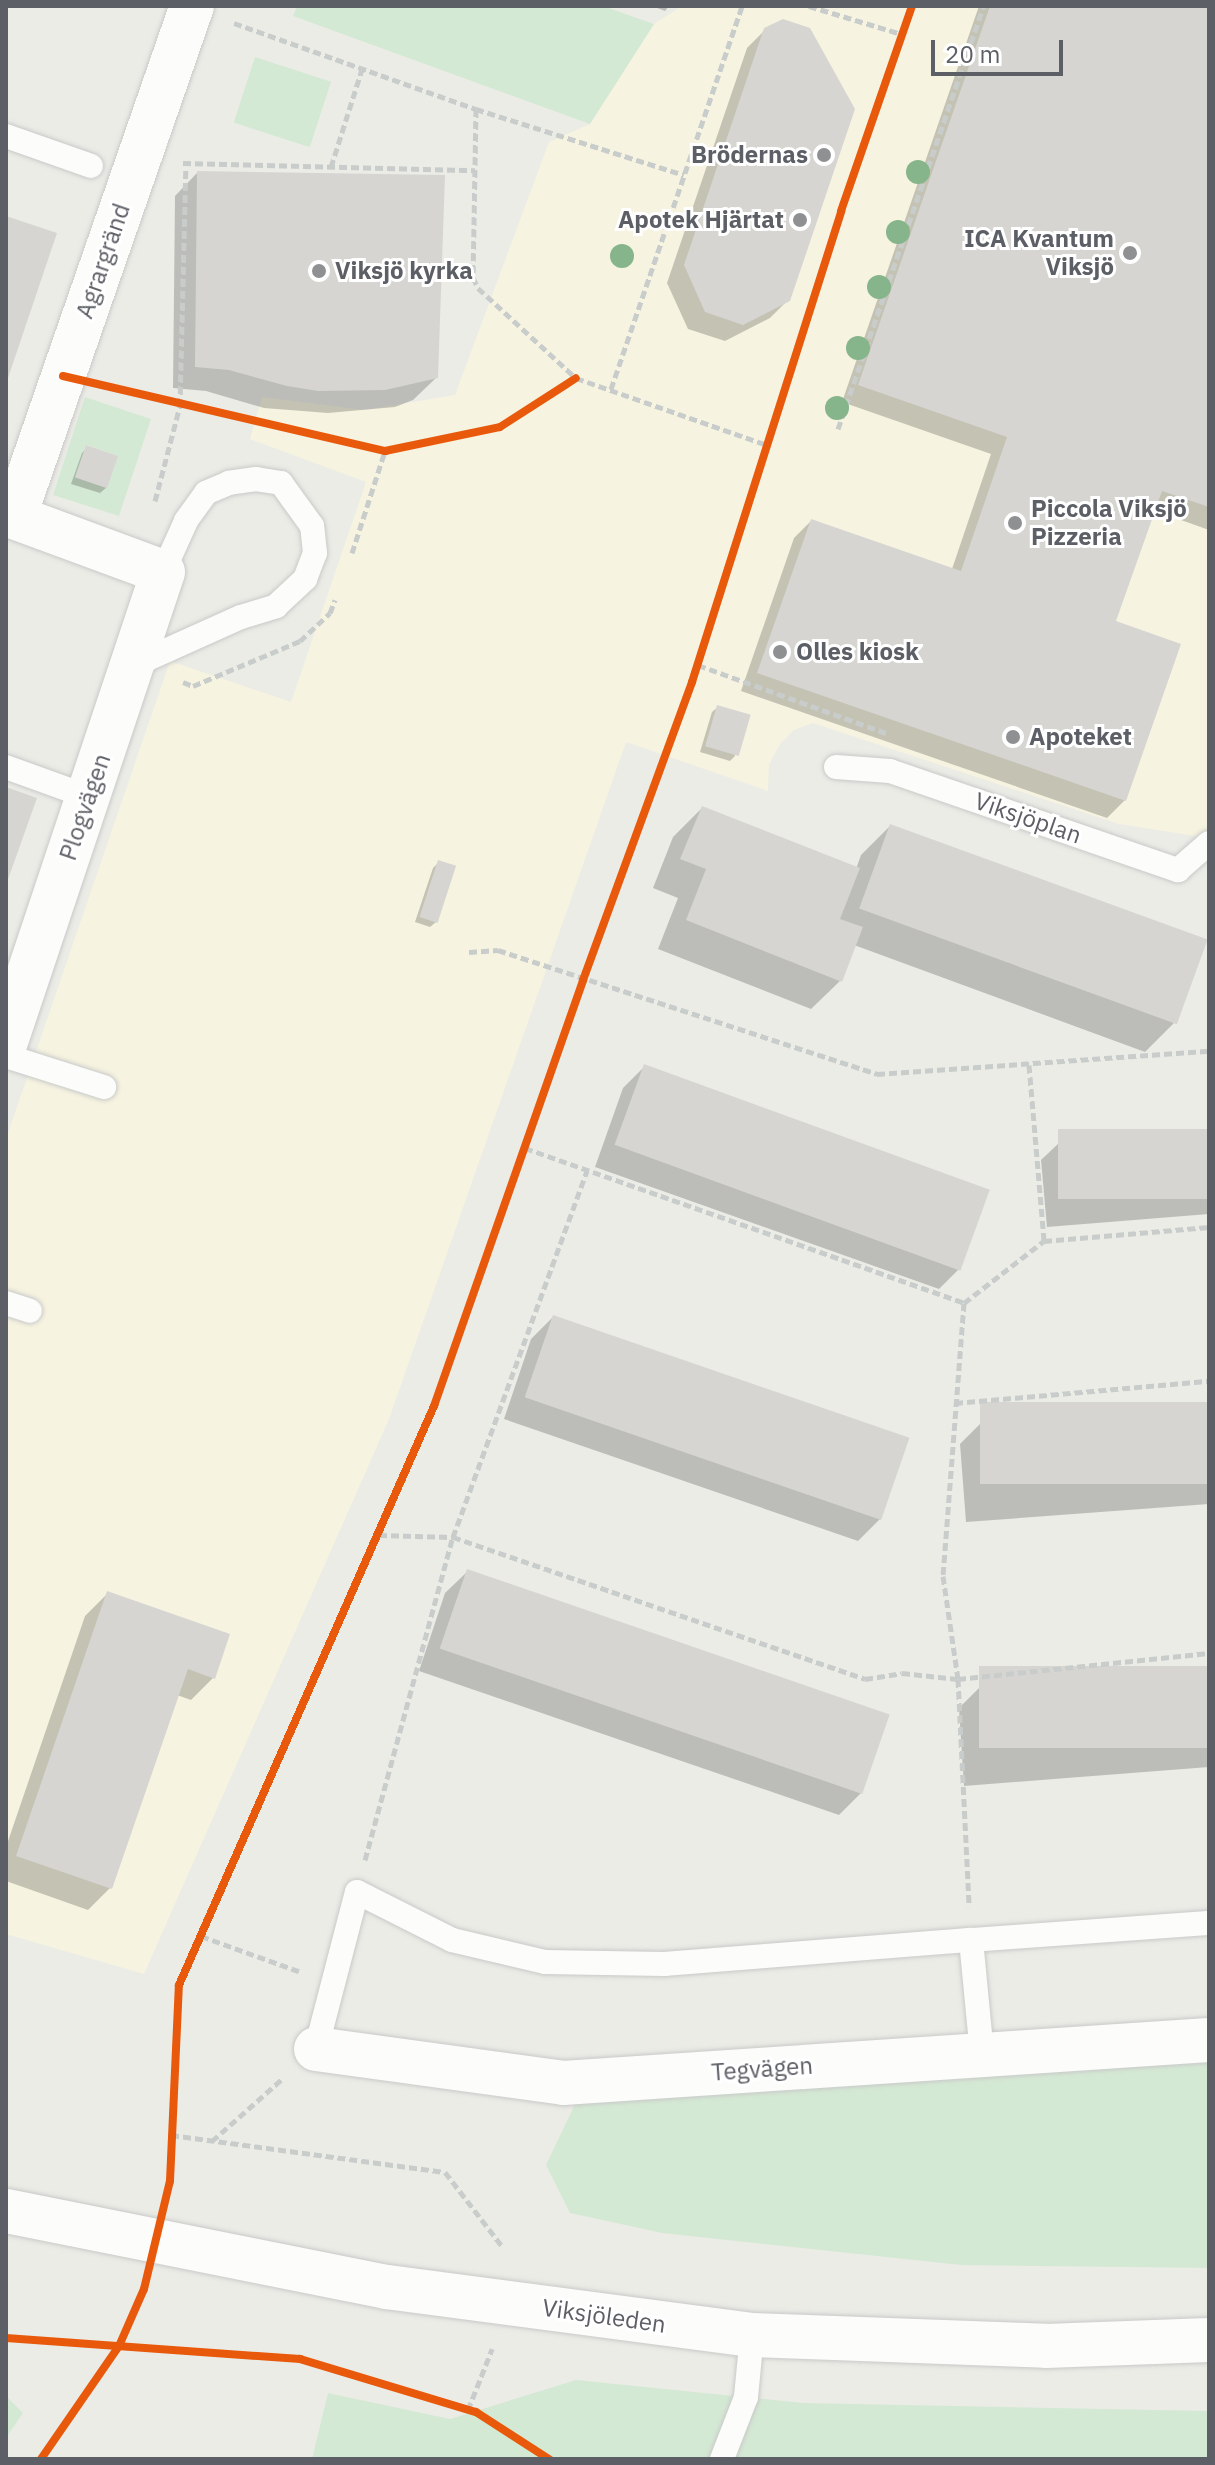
<!DOCTYPE html>
<meta charset="utf-8">
<style>
body{margin:0}
#map{position:relative;width:1215px;height:2465px;overflow:hidden;background:#ecece7;font-family:"IBM Plex Sans",sans-serif}
div>[style]{position:absolute}
.commercial>*{inset:0;background:#f6f3e0}
.green>*{inset:0;background:#d4e9d4;transform-origin:0 0}
.shadow>*{inset:0;background:#0003}
.building>*{inset:0;background:#d6d5d2;transform-origin:0 0}
.path>*{height:5px;margin-top:-2.5px;transform-origin:0;background:repeating-linear-gradient(90deg,#c8cdcb 0 8px,transparent 0 12px)}
.roads{filter:drop-shadow(0 0 2px #c9cac9) drop-shadow(0 0 2px #c9cac9)}
.service>*{height:24px;margin:-12px;padding:0 12px;transform-origin:12px;border-radius:12px;background:#fcfcfb}
.minor>*{height:44px;margin:-22px;padding:0 22px;transform-origin:22px;border-radius:22px;background:#fcfcfb}
.secondary>*{height:44px;margin:-22px;padding:0 22px;transform-origin:22px;border-radius:22px;background:#fcfcfb}
.cycleway>*{height:8px;margin:-4px;padding:0 4px;transform-origin:4px;border-radius:4px;background:#e8590c}
.trees>*{width:24px;height:24px;margin:-12px;border-radius:50%;background:#86b48b}
.dots>*{width:22px;height:22px;translate:-50% -50%;box-sizing:border-box;border:4px solid #fff;border-radius:50%}
span{translate:-50% -50%;white-space:nowrap;text-align:center;line-height:1.15;-webkit-text-stroke:6px #fff;paint-order:stroke}
.poi-label{font-size:24px;color:#5c5f65;font-weight:700}
.right{translate:-100% -50%;text-align:right}
.left{translate:0 -50%;text-align:left}
.street-label{font-size:24px;color:#5c5f65}
.frame{position:absolute;inset:0;border:8px solid #5c5f65;pointer-events:none}
.scale{position:absolute;left:931px;top:40px;width:132px;height:36px;box-sizing:border-box;border:4px solid #5c5f65;border-top:0;padding-left:10px;font-size:24px;line-height:28px;white-space:nowrap;color:#5c5f65;-webkit-text-stroke:6px #fff;paint-order:stroke}
</style>
<div id="map">
<div class="commercial">
<i style="clip-path:polygon(682px 6px,1209px 6px,1209px 838px,1119px 824px,813px 723px,794px 730px,780px 744px,769px 764px,768px 791px,626px 742px,389px 1419px,144px 1974px,6px 1934px,6px 1139px,170px 661px,291px 702px,366px 482px,250px 439px,262px 397px,365px 410px,455px 395px,549px 142px,590px 124px,654px 24px)"></i>
</div>
<div class="green">
<i style="clip-path:polygon(297px 6px,603px 6px,654px 24px,590px 124px,293px 16px)"></i>
<i style="left:255px;top:57px;width:80px;height:69px;rotate:18deg"></i>
<i style="clip-path:polygon(evenodd,85px 397px,151px 419px,119px 516px,53px 495px,85px 397px,87px 445px,118px 456px,107px 488px,76px 478px,87px 445px)"></i>
<i style="clip-path:polygon(1209px 2059px,1209px 2268px,961px 2265px,662px 2233px,570px 2213px,546px 2165px,575px 2104px)"></i>
<i style="clip-path:polygon(576px 2380px,804px 2403px,1209px 2411px,1209px 2459px,312px 2459px,328px 2393px,450px 2419px)"></i>
<i style="clip-path:polygon(6px 2396px,23px 2413px,6px 2438px)"></i>
</div>
<div class="shadow">
<i style="clip-path:polygon(652px 6px,669px 6px,665px 11px)"></i>
<i style="clip-path:polygon(979px 6px,1209px 6px,1209px 530px,1153px 510px,1114px 622px,1125px 800px,1107px 818px,741px 691px,794px 538px,811px 521px,952px 569px,991px 454px,842px 402px)"></i>
<i style="clip-path:polygon(765px 30px,788px 300px,770px 318px,725px 341px,688px 329px,667px 283px,747px 48px)"></i>
<i style="clip-path:polygon(197px 173px,436px 378px,413px 400px,395px 407px,328px 413px,264px 408px,206px 391px,173px 388px,175px 196px)"></i>
<i style="clip-path:polygon(87px 448px,106px 488px,100px 493px,71px 484px,82px 453px)"></i>
<i style="clip-path:polygon(718px 707px,735px 756px,730px 761px,700px 752px,712px 712px)"></i>
<i style="clip-path:polygon(702px 808px,856px 869px,861px 855px,890px 826px,1174px 1023px,1145px 1052px,854px 945px,840px 981px,811px 1009px,658px 949px,678px 898px,653px 888px,673px 837px)"></i>
<i style="clip-path:polygon(439px 862px,436px 922px,430px 927px,415px 922px,433px 868px)"></i>
<i style="clip-path:polygon(645px 1066px,961px 1267px,939px 1289px,595px 1167px,623px 1088px)"></i>
<i style="clip-path:polygon(1209px 1131px,1209px 1214px,1047px 1227px,1041px 1160px,1059px 1143px)"></i>
<i style="clip-path:polygon(553px 1317px,880px 1519px,858px 1541px,504px 1419px,531px 1339px)"></i>
<i style="clip-path:polygon(1209px 1404px,1209px 1504px,966px 1522px,960px 1444px,982px 1422px)"></i>
<i style="clip-path:polygon(468px 1571px,861px 1793px,839px 1815px,419px 1671px,445px 1593px)"></i>
<i style="clip-path:polygon(107px 1594px,213px 1678px,191px 1700px,177px 1695px,110px 1888px,88px 1910px,6px 1881px,6px 1847px,85px 1616px)"></i>
<i style="clip-path:polygon(1209px 1668px,1209px 1767px,964px 1786px,959px 1708px,981px 1686px)"></i>
</div>
<div class="building">
<i style="clip-path:polygon(990px 6px,1209px 6px,1209px 507px,1162px 491px,1116px 621px,1181px 644px,1126px 801px,757px 673px,811px 519px,961px 571px,1007px 437px,858px 385px)"></i>
<i style="clip-path:polygon(783px 19px,810px 28px,855px 109px,790px 301px,743px 325px,705px 312px,684px 265px,764px 28px)"></i>
<i style="clip-path:polygon(197px 171px,445px 175px,438px 378px,385px 390px,318px 391px,287px 386px,229px 370px,195px 367px)"></i>
<i style="clip-path:polygon(6px 216px,57px 233px,7px 381px,6px 381px)"></i>
<i style="left:86px;top:445px;width:34px;height:34px;rotate:19deg"></i>
<i style="left:717px;top:705px;width:35px;height:43px;rotate:16deg"></i>
<i style="clip-path:polygon(6px 787px,37px 798px,6px 885px)"></i>
<i style="clip-path:polygon(702px 806px,860px 868px,840px 919px,863px 927px,842px 982px,686px 920px,706px 869px,680px 859px)"></i>
<i style="left:890px;top:824px;width:338px;height:90px;rotate:20deg"></i>
<i style="left:438px;top:860px;width:19px;height:60px;rotate:18deg"></i>
<i style="left:644px;top:1064px;width:368px;height:86px;rotate:20deg"></i>
<i style="left:1209px;top:1129px;width:70px;height:151px;rotate:90deg"></i>
<i style="left:553px;top:1315px;width:377px;height:87px;rotate:19deg"></i>
<i style="left:1209px;top:1402px;width:82px;height:229px;rotate:90deg"></i>
<i style="left:467px;top:1569px;width:447px;height:84px;rotate:19deg"></i>
<i style="clip-path:polygon(107px 1591px,230px 1634px,215px 1679px,188px 1669px,112px 1889px,16px 1856px)"></i>
<i style="left:1209px;top:1666px;width:82px;height:230px;rotate:90deg"></i>
</div>
<div class="path">
<i style="left:809px;top:6px;width:97px;rotate:16.8deg"></i>
<i style="left:234px;top:23px;width:257px;rotate:19.6deg"></i>
<i style="left:476px;top:109px;width:218px;rotate:17.6deg"></i>
<i style="left:476px;top:109px;width:168px;rotate:91deg"></i>
<i style="left:473px;top:277px;width:12px;rotate:66deg"></i>
<i style="left:478px;top:288px;width:133px;rotate:42.6deg"></i>
<i style="left:576px;top:378px;width:202px;rotate:19.3deg"></i>
<i style="left:183px;top:163px;width:292px;rotate:1.4deg"></i>
<i style="left:331px;top:167px;width:103px;rotate:-72.4deg"></i>
<i style="left:611px;top:389px;width:405px;rotate:-71.1deg"></i>
<i style="left:838px;top:429px;width:447px;rotate:-71deg"></i>
<i style="left:155px;top:501px;width:98px;rotate:-75.3deg"></i>
<i style="left:180px;top:406px;width:239px;rotate:-88.6deg"></i>
<i style="left:352px;top:553px;width:107px;rotate:-72.1deg"></i>
<i style="left:698px;top:665px;width:203px;rotate:19.9deg"></i>
<i style="left:183px;top:682px;width:11px;rotate:22deg"></i>
<i style="left:193px;top:686px;width:116px;rotate:-22.8deg"></i>
<i style="left:300px;top:641px;width:41px;rotate:-43deg"></i>
<i style="left:330px;top:613px;width:14px;rotate:-69deg"></i>
<i style="left:469px;top:952px;width:29px;rotate:-4deg"></i>
<i style="left:498px;top:950px;width:399px;rotate:18.1deg"></i>
<i style="left:877px;top:1074px;width:333px;rotate:-4deg"></i>
<i style="left:1029px;top:1065px;width:177px;rotate:85.1deg"></i>
<i style="left:525px;top:1148px;width:466px;rotate:19.4deg"></i>
<i style="left:964px;top:1303px;width:101px;rotate:-37.8deg"></i>
<i style="left:1044px;top:1241px;width:166px;rotate:-4.8deg"></i>
<i style="left:964px;top:1303px;width:274px;rotate:94.4deg"></i>
<i style="left:943px;top:1576px;width:104px;rotate:81.7deg"></i>
<i style="left:958px;top:1679px;width:228px;rotate:87.2deg"></i>
<i style="left:955px;top:1403px;width:255px;rotate:-5deg"></i>
<i style="left:379px;top:1535px;width:74px;rotate:1.5deg"></i>
<i style="left:453px;top:1537px;width:436px;rotate:19deg"></i>
<i style="left:865px;top:1679px;width:37px;rotate:-9deg"></i>
<i style="left:902px;top:1673px;width:56px;rotate:6.1deg"></i>
<i style="left:958px;top:1679px;width:252px;rotate:-5.9deg"></i>
<i style="left:365px;top:1860px;width:335px;rotate:-74.8deg"></i>
<i style="left:453px;top:1537px;width:390px;rotate:-69.9deg"></i>
<i style="left:201px;top:1936px;width:106px;rotate:19.8deg"></i>
<i style="left:171px;top:2135px;width:276px;rotate:7.7deg"></i>
<i style="left:445px;top:2172px;width:93px;rotate:52.4deg"></i>
<i style="left:212px;top:2141px;width:94px;rotate:-41.5deg"></i>
<i style="left:468px;top:2410px;width:66px;rotate:-68.5deg"></i>
</div>
<div class="roads">
<div class="service">
<i style="left:6px;top:136px;width:90px;rotate:19.4deg"></i>
<i style="left:134px;top:665px;width:117px;rotate:-24.2deg"></i>
<i style="left:241px;top:617px;width:37px;rotate:-17deg"></i>
<i style="left:276px;top:606px;width:40px;rotate:-43deg"></i>
<i style="left:305px;top:579px;width:28px;rotate:-69deg"></i>
<i style="left:315px;top:553px;width:27px;rotate:-96deg"></i>
<i style="left:312px;top:526px;width:53px;rotate:-125.8deg"></i>
<i style="left:281px;top:483px;width:25px;rotate:-171deg"></i>
<i style="left:256px;top:479px;width:27px;rotate:172deg"></i>
<i style="left:229px;top:483px;width:25px;rotate:157deg"></i>
<i style="left:206px;top:493px;width:34px;rotate:126deg"></i>
<i style="left:186px;top:521px;width:56px;rotate:114.3deg"></i>
<i style="left:6px;top:767px;width:88px;rotate:19.9deg"></i>
<i style="left:836px;top:767px;width:54px;rotate:4.2deg"></i>
<i style="left:890px;top:771px;width:305px;rotate:19deg"></i>
<i style="left:1178px;top:870px;width:41px;rotate:-41.1deg"></i>
<i style="left:6px;top:1056px;width:103px;rotate:17.6deg"></i>
<i style="left:6px;top:1303px;width:25px;rotate:18deg"></i>
<i style="left:971px;top:1940px;width:239px;rotate:-4.1deg"></i>
<i style="left:316px;top:2049px;width:162px;rotate:-75.4deg"></i>
<i style="left:357px;top:1892px;width:106px;rotate:26.8deg"></i>
<i style="left:452px;top:1940px;width:96px;rotate:13.3deg"></i>
<i style="left:545px;top:1962px;width:119px;rotate:1deg"></i>
<i style="left:664px;top:1964px;width:308px;rotate:-4.5deg"></i>
<i style="left:971px;top:1940px;width:115px;rotate:84.5deg"></i>
<i style="left:722px;top:2459px;width:66px;rotate:-68.8deg"></i>
<i style="left:746px;top:2397px;width:62px;rotate:-84.5deg"></i>
</div>
<div class="minor">
<i style="left:6px;top:514px;width:167px;rotate:20.3deg"></i>
<i style="left:163px;top:572px;width:495px;rotate:108.5deg"></i>
<i style="left:15px;top:515px;width:539px;rotate:-70.83deg"></i>
<i style="left:316px;top:2049px;width:249px;rotate:7.8deg"></i>
<i style="left:563px;top:2083px;width:647px;rotate:-3.81deg"></i>
</div>
<div class="secondary">
<i style="left:6px;top:2211px;width:389px;rotate:11.3deg"></i>
<i style="left:387px;top:2287px;width:368px;rotate:7.5deg"></i>
<i style="left:752px;top:2335px;width:294px;rotate:2.1deg"></i>
<i style="left:1046px;top:2346px;width:163px;rotate:-2.1deg"></i>
</div>
</div>
<div class="cycleway">
<i style="left:63px;top:376px;width:331px;rotate:13.1deg"></i>
<i style="left:385px;top:451px;width:117px;rotate:-11.8deg"></i>
<i style="left:500px;top:427px;width:90px;rotate:-32.8deg"></i>
<i style="left:6px;top:2338px;width:295px;rotate:4.1deg"></i>
<i style="left:300px;top:2359px;width:184px;rotate:16.8deg"></i>
<i style="left:476px;top:2412px;width:87px;rotate:32.8deg"></i>
<i style="left:41px;top:2459px;width:137px;rotate:-55.4deg"></i>
<i style="left:119px;top:2346px;width:62px;rotate:-66.3deg"></i>
<i style="left:144px;top:2289px;width:111px;rotate:-76.5deg"></i>
<i style="left:170px;top:2181px;width:196px;rotate:-87.4deg"></i>
<i style="left:179px;top:1985px;width:633px;rotate:-66.23deg"></i>
<i style="left:434px;top:1406px;width:451px;rotate:-70.7deg"></i>
<i style="left:583px;top:980px;width:317px;rotate:-69.9deg"></i>
<i style="left:692px;top:682px;width:494px;rotate:-72.4deg"></i>
<i style="left:841px;top:211px;width:217px;rotate:-70.9deg"></i>
</div>
<div class="trees">
<i style="left:918px;top:172px"></i>
<i style="left:898px;top:232px"></i>
<i style="left:622px;top:256px"></i>
<i style="left:879px;top:287px"></i>
<i style="left:858px;top:348px"></i>
<i style="left:837px;top:408px"></i>
</div>
<div class="dots">
<i style="left:824px;top:155px;background:#8e9092"></i>
<i style="left:800px;top:220px;background:#8e9092"></i>
<i style="left:1130px;top:253px;background:#8e9092"></i>
<i style="left:319px;top:271px;background:#8e9092"></i>
<i style="left:1015px;top:523px;background:#8e9092"></i>
<i style="left:780px;top:652px;background:#8e9092"></i>
<i style="left:1013px;top:737px;background:#8e9092"></i>
</div>
<div class="poi-label">
<span class="right" style="left:808px;top:155px">Brödernas</span>
<span class="right" style="left:784px;top:220px">Apotek Hjärtat</span>
<span class="right" style="left:1114px;top:253px">ICA Kvantum<br>Viksjö</span>
<span class="left" style="left:335px;top:271px">Viksjö kyrka</span>
<span class="left" style="left:1031px;top:523px">Piccola Viksjö<br>Pizzeria</span>
<span class="left" style="left:796px;top:652px">Olles kiosk</span>
<span class="left" style="left:1029px;top:737px">Apoteket</span>
</div>
<div class="street-label">
<span style="left:103px;top:261px;rotate:-71deg">Agrargränd</span>
<span style="left:85px;top:807px;rotate:-71deg">Plogvägen</span>
<span style="left:1028px;top:818px;rotate:19deg">Viksjöplan</span>
<span style="left:762px;top:2069px;rotate:-4deg">Tegvägen</span>
<span style="left:604px;top:2316px;rotate:8deg">Viksjöleden</span>
</div>
<div class="frame"></div>
<div class="scale">20 m</div>
</div>
